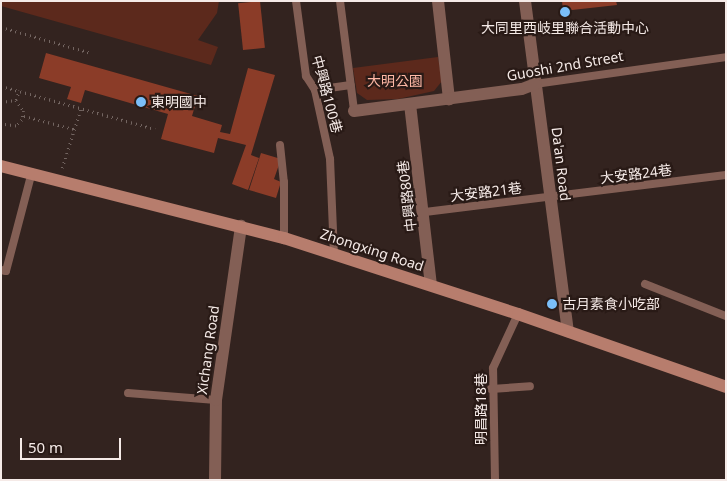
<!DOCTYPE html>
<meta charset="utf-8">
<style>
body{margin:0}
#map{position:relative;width:727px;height:481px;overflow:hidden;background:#33231f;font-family:"Noto Sans","Noto Sans TC",sans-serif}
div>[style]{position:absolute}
.green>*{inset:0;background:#5c291c}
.building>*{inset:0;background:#8b3c28;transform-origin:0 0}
.path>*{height:2.5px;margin-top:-1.25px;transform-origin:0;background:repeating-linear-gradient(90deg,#736561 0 1px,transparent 0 5px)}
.lane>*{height:8px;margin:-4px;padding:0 4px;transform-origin:4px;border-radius:4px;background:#835f55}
.street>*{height:12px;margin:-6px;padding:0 6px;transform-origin:6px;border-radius:6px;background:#835f55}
.secondary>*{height:12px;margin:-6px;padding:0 6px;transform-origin:6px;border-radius:6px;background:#b77d6d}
.dots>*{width:14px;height:14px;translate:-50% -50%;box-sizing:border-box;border:2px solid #291a16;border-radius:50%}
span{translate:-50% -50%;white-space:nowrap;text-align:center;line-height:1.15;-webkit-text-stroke:4.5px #291a16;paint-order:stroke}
.poi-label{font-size:14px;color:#f5eae7}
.left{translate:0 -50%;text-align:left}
.street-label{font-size:14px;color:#f5eae7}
.park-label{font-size:14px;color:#feb8a5}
.frame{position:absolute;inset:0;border:2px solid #f5eae7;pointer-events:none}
.scale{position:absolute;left:20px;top:438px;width:101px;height:22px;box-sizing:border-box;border:2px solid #f5eae7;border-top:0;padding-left:6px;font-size:15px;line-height:18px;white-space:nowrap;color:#f5eae7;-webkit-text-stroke:4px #291a16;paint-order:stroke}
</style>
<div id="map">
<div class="green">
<i style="clip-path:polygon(1px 1px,219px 1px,217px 13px,198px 40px,218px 47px,211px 65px,1px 6px)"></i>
<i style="clip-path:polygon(438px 57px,442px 81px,434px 91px,398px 99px,367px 100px,357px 93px,353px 68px)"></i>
</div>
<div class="building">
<i style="left:260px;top:1px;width:47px;height:22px;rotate:84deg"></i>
<i style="clip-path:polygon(562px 1px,616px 1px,617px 5px,563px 11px)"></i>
<i style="clip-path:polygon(46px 53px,198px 96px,192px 116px,222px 125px,220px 132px,230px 134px,248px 68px,275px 75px,251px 155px,259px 158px,248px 190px,232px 184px,246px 145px,218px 138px,214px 153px,161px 139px,168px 114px,85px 90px,81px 103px,67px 99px,71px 87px,39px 78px)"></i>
<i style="clip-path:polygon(261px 153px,281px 159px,274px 179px,281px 182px,276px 198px,249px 190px)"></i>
</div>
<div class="path">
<i style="left:1px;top:27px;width:94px;rotate:16.1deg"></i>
<i style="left:1px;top:86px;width:160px;rotate:15.6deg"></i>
<i style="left:16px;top:100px;width:10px;rotate:-73deg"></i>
<i style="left:1px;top:102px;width:15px;rotate:-8deg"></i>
<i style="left:16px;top:100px;width:14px;rotate:54deg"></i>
<i style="left:24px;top:111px;width:9px;rotate:103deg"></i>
<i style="left:22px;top:120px;width:8px;rotate:135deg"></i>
<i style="left:16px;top:126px;width:15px;rotate:-172deg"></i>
<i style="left:24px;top:116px;width:52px;rotate:14.6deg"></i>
<i style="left:62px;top:168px;width:63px;rotate:-72.4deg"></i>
</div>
<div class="lane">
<i style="left:296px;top:1px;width:76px;rotate:82.4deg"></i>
<i style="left:306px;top:76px;width:17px;rotate:57deg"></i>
<i style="left:315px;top:90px;width:71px;rotate:77.7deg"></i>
<i style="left:330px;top:159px;width:95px;rotate:87.6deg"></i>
<i style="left:340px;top:1px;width:111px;rotate:82.7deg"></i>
<i style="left:535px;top:84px;width:193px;rotate:-8deg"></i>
<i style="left:315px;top:90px;width:36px;rotate:-8deg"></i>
<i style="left:280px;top:145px;width:37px;rotate:84deg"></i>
<i style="left:284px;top:182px;width:56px;rotate:90deg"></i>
<i style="left:425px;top:212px;width:303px;rotate:-7deg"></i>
<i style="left:1px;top:270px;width:5px;rotate:11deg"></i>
<i style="left:6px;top:271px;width:102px;rotate:-75.3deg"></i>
<i style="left:645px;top:284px;width:87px;rotate:21.6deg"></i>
<i style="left:491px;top:389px;width:39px;rotate:-4deg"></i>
<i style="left:128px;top:393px;width:88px;rotate:4.5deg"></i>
<i style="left:495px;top:480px;width:112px;rotate:-91deg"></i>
<i style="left:493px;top:368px;width:60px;rotate:-65.2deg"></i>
</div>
<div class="street">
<i style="left:438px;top:1px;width:99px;rotate:83.6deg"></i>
<i style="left:525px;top:1px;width:333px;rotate:82.6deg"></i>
<i style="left:410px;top:104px;width:182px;rotate:83.4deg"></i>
<i style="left:354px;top:111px;width:169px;rotate:-7.5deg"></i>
<i style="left:522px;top:89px;width:14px;rotate:-21deg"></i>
<i style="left:215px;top:480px;width:80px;rotate:-89.3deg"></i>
<i style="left:216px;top:400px;width:176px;rotate:-81.8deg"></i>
</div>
<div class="secondary">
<i style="left:1px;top:166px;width:292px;rotate:14.3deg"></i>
<i style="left:284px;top:238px;width:246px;rotate:18deg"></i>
<i style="left:518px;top:314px;width:220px;rotate:19.3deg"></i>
</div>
<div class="dots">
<i style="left:565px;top:12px;background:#7bbef8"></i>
<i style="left:141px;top:102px;background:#7bbef8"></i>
<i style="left:552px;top:304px;background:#7bbef8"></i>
</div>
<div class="poi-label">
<span style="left:565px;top:28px">大同里西岐里聯合活動中心</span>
<span class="left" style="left:151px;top:102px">東明國中</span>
<span class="left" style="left:562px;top:304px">古月素食小吃部</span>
</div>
<div class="street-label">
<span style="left:565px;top:66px;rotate:-10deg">Guoshi 2nd Street</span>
<span style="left:327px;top:94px;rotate:75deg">中興路100巷</span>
<span style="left:561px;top:164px;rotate:83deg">Da'an Road</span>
<span style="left:636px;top:174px;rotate:-7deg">大安路24巷</span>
<span style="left:486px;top:192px;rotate:-7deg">大安路21巷</span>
<span style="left:407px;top:196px;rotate:-97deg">中興路80巷</span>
<span style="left:372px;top:250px;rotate:18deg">Zhongxing Road</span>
<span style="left:208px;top:350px;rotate:-82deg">Xichang Road</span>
<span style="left:481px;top:409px;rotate:-90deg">明昌路18巷</span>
</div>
<div class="park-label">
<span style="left:395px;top:81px">大明公園</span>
</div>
<div class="frame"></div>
<div class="scale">50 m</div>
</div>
